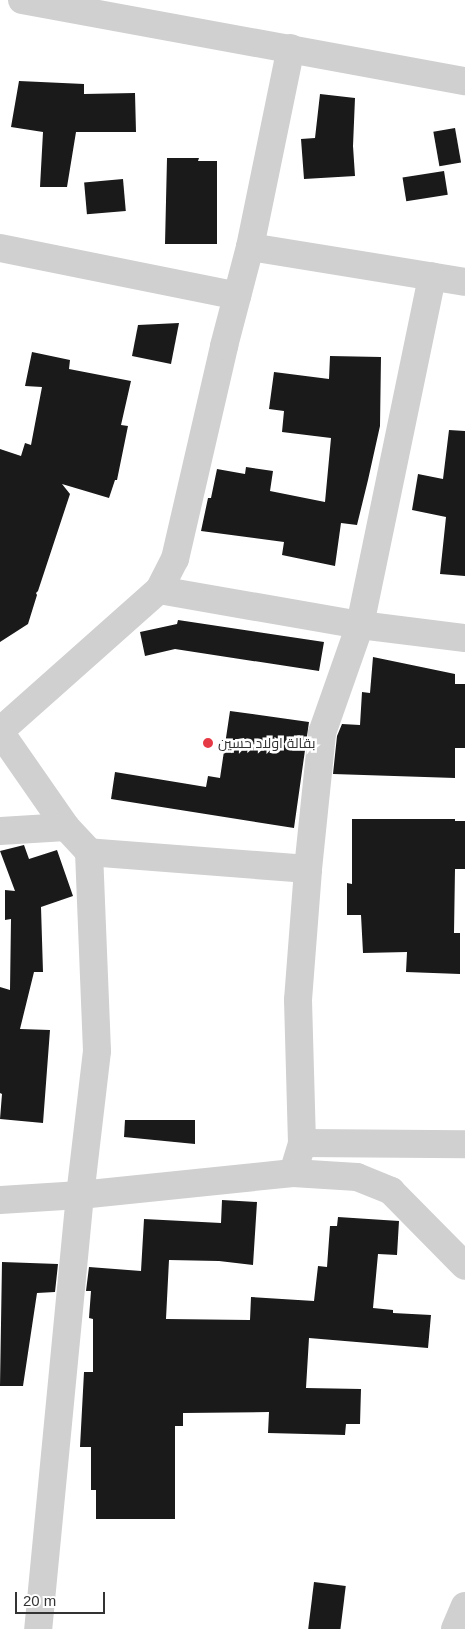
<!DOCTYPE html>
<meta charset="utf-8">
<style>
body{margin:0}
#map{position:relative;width:465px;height:1629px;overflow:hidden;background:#fff;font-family:Helvetica,Cairo,sans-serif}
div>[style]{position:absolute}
.building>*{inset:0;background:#1a1a1a;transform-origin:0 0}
.minor>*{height:28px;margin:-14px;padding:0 14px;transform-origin:14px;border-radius:14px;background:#d0d0d0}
.dots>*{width:14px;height:14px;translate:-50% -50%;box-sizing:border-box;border:2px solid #fff;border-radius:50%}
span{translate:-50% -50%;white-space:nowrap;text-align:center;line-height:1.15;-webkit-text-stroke:5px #fff;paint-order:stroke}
.poi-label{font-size:14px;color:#333}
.left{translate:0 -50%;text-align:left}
.scale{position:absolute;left:15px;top:1592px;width:90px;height:22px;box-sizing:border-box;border:2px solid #333;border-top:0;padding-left:6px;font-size:15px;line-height:18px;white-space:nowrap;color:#333;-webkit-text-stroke:4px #fff;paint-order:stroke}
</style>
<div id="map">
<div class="building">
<i style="clip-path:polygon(19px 81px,84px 84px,84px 94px,135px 93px,136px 132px,76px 132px,67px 187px,40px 187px,43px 132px,11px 127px)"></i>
<i style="clip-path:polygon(320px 94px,355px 98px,353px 146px,355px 176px,304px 179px,301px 139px,315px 138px)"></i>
<i style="left:455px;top:128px;width:35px;height:22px;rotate:80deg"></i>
<i style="clip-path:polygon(167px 158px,199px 158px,198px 161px,217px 161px,217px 244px,165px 244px)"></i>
<i style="left:444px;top:171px;width:24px;height:42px;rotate:81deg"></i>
<i style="left:123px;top:179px;width:32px;height:39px;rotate:85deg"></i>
<i style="clip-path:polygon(179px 323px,171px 364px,132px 356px,138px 325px)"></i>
<i style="clip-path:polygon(32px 352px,70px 360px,69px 369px,131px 381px,121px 425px,128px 426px,117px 480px,115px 480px,109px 498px,62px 484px,70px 494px,38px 591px,36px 593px,37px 595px,28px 624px,0 642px,0 449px,21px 456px,25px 443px,31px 445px,42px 387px,25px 386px)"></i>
<i style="clip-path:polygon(330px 356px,381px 357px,380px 426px,368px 480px,357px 525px,341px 523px,335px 566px,282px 555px,284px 542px,201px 531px,208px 498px,211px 498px,217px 469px,245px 474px,246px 467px,273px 471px,270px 491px,325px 502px,331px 438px,282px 432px,284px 411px,269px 409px,274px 372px,329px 379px)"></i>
<i style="clip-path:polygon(449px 430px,465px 431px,465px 576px,440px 574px,446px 517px,412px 510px,418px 474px,443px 479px)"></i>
<i style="clip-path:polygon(178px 620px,324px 642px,319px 671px,175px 649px,145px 656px,140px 632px,177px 624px)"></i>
<i style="clip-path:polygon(373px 657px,455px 674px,455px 684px,465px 684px,465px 748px,455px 748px,455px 778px,333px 774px,337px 736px,342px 724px,360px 725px,362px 692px,370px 693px)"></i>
<i style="clip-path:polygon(230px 711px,309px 722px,294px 828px,111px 799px,115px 772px,206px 787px,208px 776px,220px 778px)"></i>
<i style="clip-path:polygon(352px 819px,455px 819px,455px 821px,465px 821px,465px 869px,455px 869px,454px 933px,460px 933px,460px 974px,406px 972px,407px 952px,363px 953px,361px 915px,347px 915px,347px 883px,352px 884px)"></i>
<i style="clip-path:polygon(24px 845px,29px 859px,57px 850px,73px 896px,41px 907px,43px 972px,34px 972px,20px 1029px,50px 1030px,43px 1123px,0 1119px,2px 1094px,0 1093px,0 987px,10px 990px,11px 919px,5px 920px,5px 890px,15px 891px,0 851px)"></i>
<i style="clip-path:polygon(125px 1120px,195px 1120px,195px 1144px,124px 1137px)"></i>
<i style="clip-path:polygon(222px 1200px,257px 1202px,253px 1265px,219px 1261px,169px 1260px,166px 1319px,250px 1320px,251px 1297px,314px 1301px,318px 1266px,327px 1267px,330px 1226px,337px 1226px,338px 1217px,399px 1221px,397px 1255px,378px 1254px,373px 1308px,393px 1310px,393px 1313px,431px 1315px,428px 1348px,309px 1338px,306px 1388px,361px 1389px,360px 1424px,346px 1424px,345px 1435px,268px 1433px,269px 1412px,183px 1413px,183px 1426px,175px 1426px,175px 1519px,96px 1519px,96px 1490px,91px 1490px,91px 1447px,80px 1447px,84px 1372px,93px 1372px,93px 1319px,89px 1318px,91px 1291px,86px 1291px,89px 1267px,141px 1271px,144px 1219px,221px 1223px)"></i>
<i style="clip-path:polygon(2px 1262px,58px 1264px,55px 1292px,37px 1293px,23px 1386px,0 1386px)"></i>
<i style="left:314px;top:1582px;width:32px;height:48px;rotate:7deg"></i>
</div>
<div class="minor">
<i style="left:22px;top:0;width:450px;rotate:10.4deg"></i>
<i style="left:250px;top:247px;width:218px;rotate:9.2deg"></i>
<i style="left:0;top:248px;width:242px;rotate:11.4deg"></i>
<i style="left:159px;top:590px;width:204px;rotate:9.9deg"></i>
<i style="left:360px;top:625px;width:106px;rotate:7.1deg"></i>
<i style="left:0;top:731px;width:213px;rotate:-41.6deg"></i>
<i style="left:159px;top:590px;width:35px;rotate:-63deg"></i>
<i style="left:175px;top:559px;width:219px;rotate:-77deg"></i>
<i style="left:224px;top:346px;width:102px;rotate:-75.3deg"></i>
<i style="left:250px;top:247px;width:203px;rotate:-78.4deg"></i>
<i style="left:0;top:732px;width:116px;rotate:55.2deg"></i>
<i style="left:66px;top:827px;width:34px;rotate:47deg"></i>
<i style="left:89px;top:852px;width:199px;rotate:87.7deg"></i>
<i style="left:97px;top:1051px;width:145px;rotate:96.7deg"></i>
<i style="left:80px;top:1195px;width:214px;rotate:-5.9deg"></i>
<i style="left:293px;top:1173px;width:31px;rotate:-73deg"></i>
<i style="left:302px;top:1143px;width:143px;rotate:-91.6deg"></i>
<i style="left:298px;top:1000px;width:131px;rotate:-85.6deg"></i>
<i style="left:308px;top:869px;width:220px;rotate:-175.6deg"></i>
<i style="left:0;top:831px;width:66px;rotate:-3.5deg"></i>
<i style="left:308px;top:869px;width:137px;rotate:-84.1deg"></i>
<i style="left:322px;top:733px;width:114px;rotate:-70.6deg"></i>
<i style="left:360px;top:625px;width:356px;rotate:-78.3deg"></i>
<i style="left:302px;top:1143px;width:163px;rotate:0.4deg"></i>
<i style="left:293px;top:1173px;width:64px;rotate:3.6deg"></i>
<i style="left:357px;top:1177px;width:37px;rotate:22deg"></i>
<i style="left:391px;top:1191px;width:105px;rotate:45.4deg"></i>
<i style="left:0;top:1200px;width:80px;rotate:-3.6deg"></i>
<i style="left:80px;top:1195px;width:436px;rotate:95.5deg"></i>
<i style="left:455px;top:1629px;width:25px;rotate:-67deg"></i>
</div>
<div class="dots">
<i style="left:208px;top:743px;background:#e63946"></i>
</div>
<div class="poi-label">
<span class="left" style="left:218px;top:743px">بقالة اولاد حسين</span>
</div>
<div class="scale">20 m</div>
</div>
